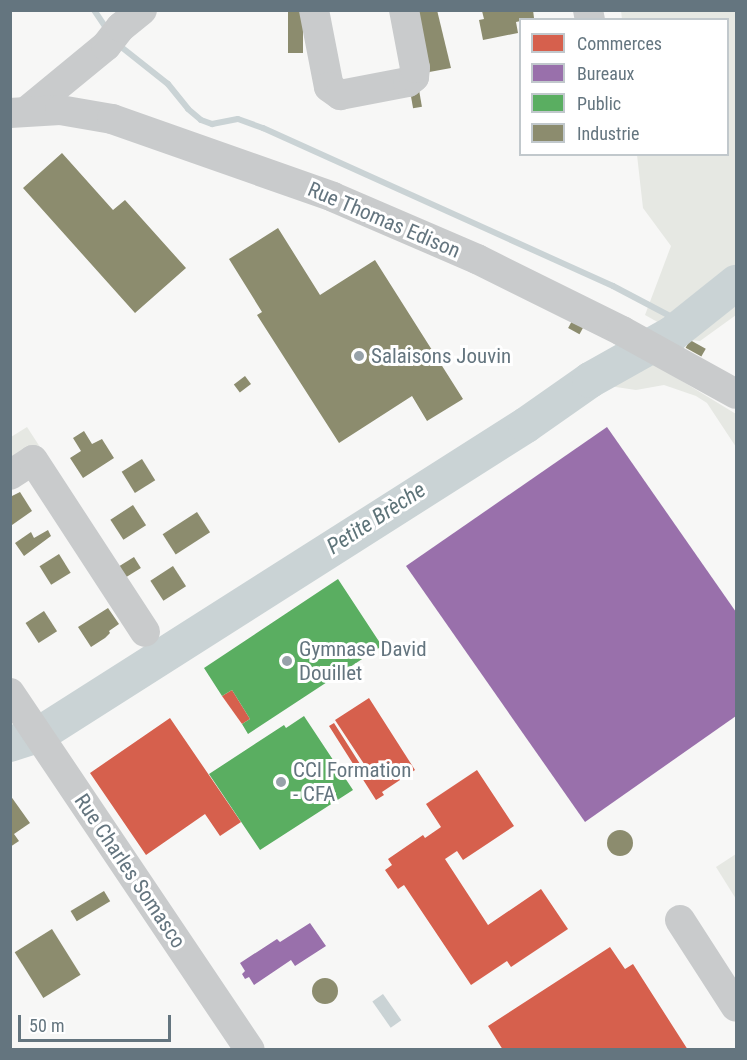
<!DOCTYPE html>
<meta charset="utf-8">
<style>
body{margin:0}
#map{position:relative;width:747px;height:1060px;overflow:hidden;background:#f7f7f6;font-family:"Roboto Condensed",sans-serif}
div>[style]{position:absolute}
.green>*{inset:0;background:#e6e8e3}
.water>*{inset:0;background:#cad3d5;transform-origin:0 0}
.shops>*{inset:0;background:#d6604d}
.offices>*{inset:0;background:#9970ab}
.public>*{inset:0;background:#5aae61}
.industry>*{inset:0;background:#8c8c6e;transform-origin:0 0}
.round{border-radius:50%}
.stream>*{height:6px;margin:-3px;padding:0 3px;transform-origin:3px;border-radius:3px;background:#cad3d5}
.river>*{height:36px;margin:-18px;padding:0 18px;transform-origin:18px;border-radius:18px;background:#cad3d5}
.minor>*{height:30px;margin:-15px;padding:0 15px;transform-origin:15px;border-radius:15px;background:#c9cbcc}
.dots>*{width:16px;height:16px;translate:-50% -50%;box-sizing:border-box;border:3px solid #fff;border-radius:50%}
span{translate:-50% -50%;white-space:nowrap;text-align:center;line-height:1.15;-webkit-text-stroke:6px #fff;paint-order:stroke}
.street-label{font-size:21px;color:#64757f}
.poi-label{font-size:21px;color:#64757f}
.left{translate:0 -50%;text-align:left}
.water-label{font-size:22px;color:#5e7479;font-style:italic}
.frame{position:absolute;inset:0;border:12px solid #64757f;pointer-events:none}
.legend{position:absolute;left:519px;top:18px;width:210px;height:138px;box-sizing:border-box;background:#fff;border:2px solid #c1c8cc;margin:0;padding:8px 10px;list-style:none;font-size:18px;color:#64757f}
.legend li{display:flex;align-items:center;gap:12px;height:30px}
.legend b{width:30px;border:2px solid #c1c8cc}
.scale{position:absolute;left:18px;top:1015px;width:153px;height:27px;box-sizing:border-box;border:3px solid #64757f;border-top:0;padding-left:8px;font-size:18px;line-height:21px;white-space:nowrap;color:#64757f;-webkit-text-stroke:4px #fff;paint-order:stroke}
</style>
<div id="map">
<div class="green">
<i style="clip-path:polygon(621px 11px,736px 11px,736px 315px,700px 341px,690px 340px,645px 315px,671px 246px,643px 208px,637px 155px,728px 154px,728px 20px,622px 19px)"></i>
<i style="clip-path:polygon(649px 361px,736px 414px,736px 447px,707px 403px,696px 396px,664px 385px,636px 390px,609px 386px)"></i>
<i style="clip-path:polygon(27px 427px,40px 447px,11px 465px,11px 437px)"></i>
<i style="clip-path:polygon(736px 854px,736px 899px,716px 867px)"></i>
</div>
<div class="water">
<i style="left:383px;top:994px;width:32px;height:13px;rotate:55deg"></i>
</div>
<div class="shops">
<i style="clip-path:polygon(232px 690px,250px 719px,242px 724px,222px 696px)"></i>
<i style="clip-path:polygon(369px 698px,415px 770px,382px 792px,384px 795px,376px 800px,329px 726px,334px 723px,367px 775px,370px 773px,335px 720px)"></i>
<i style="clip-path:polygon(170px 718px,241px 822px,220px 836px,205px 814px,146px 855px,90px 773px)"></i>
<i style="clip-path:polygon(477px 770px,514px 826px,463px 860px,457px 851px,445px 859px,488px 925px,541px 889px,568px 929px,511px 967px,507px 961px,471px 985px,404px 885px,398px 889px,385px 870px,392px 865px,388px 859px,423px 835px,425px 838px,441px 827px,426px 804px)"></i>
<i style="clip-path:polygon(610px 947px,625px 969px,633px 964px,688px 1050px,503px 1050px,488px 1026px)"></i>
</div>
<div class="offices">
<i style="clip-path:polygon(607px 427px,736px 612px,736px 716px,585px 822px,406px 566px)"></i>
<i style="clip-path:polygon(310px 923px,326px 946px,295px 966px,291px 960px,254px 985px,249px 977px,245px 979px,242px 974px,245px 971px,240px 963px,277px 939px,280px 942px)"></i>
</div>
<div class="public">
<i style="clip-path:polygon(338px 579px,382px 646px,248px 734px,242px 724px,250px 719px,232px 690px,222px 696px,204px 668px)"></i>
<i style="clip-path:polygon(304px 716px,353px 790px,260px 850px,209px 774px,284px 725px,286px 728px)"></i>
</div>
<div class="industry">
<i style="left:288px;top:10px;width:15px;height:43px"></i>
<i style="clip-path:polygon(414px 10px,437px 10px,451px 68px,424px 73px)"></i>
<i style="clip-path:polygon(533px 10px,534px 18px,516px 22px,518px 33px,483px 40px,479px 20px,484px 19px,482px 11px)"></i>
<i style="left:419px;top:90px;width:17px;height:9px;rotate:80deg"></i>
<i style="clip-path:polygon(62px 153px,113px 210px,125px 200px,186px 268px,135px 313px,23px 188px)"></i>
<i style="clip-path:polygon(278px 228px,320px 295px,375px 260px,463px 399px,427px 421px,412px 396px,339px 443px,257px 315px,262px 312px,229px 259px)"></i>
<i style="left:572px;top:321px;width:13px;height:8px;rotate:29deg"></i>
<i style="left:690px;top:340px;width:18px;height:9px;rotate:29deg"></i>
<i style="left:245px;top:376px;width:10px;height:14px;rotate:53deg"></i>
<i style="clip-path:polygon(84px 431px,92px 444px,102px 439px,114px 458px,83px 478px,70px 458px,81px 451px,73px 438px)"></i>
<i style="left:142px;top:459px;width:25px;height:24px;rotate:58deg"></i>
<i style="clip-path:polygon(20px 492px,32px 511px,12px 525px,10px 497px)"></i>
<i style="left:133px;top:505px;width:24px;height:27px;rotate:57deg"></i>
<i style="left:197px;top:512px;width:24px;height:41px;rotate:57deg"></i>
<i style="clip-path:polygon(48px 530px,51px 536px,24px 556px,15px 543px,31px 532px,34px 538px)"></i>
<i style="left:59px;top:554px;width:22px;height:23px;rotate:58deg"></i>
<i style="left:134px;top:557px;width:13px;height:19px;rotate:58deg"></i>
<i style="left:173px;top:566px;width:24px;height:27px;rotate:57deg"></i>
<i style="clip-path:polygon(108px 608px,119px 624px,109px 631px,110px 633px,105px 638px,91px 647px,78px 627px)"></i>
<i style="left:44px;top:611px;width:24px;height:22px;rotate:57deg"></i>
<i style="clip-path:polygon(10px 795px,30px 823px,14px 834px,19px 841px,10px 847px)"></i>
<i class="round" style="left:607px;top:830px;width:26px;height:26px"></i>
<i style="left:104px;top:891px;width:12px;height:39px;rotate:59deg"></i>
<i style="left:52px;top:929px;width:54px;height:44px;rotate:58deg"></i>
<i class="round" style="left:312px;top:978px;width:26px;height:26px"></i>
</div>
<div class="stream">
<i style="left:94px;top:10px;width:23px;rotate:56deg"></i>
<i style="left:120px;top:46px;width:61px;rotate:38.4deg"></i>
<i style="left:168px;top:84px;width:32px;rotate:51deg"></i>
<i style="left:188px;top:109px;width:17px;rotate:40deg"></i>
<i style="left:201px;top:120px;width:12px;rotate:20deg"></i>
<i style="left:212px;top:124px;width:26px;rotate:-11deg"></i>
<i style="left:238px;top:119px;width:27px;rotate:20deg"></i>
<i style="left:263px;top:128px;width:384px;rotate:24.3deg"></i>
<i style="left:613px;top:286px;width:81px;rotate:27.8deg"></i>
</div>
<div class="river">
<i style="left:10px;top:744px;width:32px;rotate:-18deg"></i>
<i style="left:40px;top:734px;width:576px;rotate:-32.45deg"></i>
<i style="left:526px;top:425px;width:78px;rotate:-35.1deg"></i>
<i style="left:590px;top:380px;width:94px;rotate:-29.3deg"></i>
<i style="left:672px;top:334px;width:82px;rotate:-38.6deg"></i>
</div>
<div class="minor">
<i style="left:314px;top:10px;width:78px;rotate:79deg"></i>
<i style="left:329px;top:87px;width:14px;rotate:36deg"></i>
<i style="left:340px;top:95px;width:69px;rotate:-10.8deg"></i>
<i style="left:408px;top:82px;width:8px;rotate:-40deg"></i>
<i style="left:414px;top:77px;width:9px;rotate:-84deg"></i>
<i style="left:415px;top:68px;width:59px;rotate:-100.7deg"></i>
<i style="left:588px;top:10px;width:10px;rotate:79deg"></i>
<i style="left:28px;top:110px;width:101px;rotate:-39.4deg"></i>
<i style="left:106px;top:46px;width:24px;rotate:-52deg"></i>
<i style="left:121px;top:27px;width:27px;rotate:-39deg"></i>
<i style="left:10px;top:113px;width:50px;rotate:-3.4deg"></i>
<i style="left:60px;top:110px;width:53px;rotate:9.8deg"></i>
<i style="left:112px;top:119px;width:234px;rotate:19.4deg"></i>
<i style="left:333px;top:197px;width:157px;rotate:23.3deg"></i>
<i style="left:477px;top:259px;width:162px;rotate:26.4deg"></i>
<i style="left:622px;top:331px;width:130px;rotate:28.9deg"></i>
<i style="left:10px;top:475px;width:27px;rotate:-33deg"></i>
<i style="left:33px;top:460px;width:205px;rotate:56.9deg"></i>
<i style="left:10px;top:693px;width:430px;rotate:56.1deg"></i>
<i style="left:680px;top:920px;width:103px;rotate:57.2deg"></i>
</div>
<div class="dots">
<i style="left:359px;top:356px;background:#97a2a9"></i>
<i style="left:287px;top:661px;background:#97a2a9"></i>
<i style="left:281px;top:782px;background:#97a2a9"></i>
</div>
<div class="street-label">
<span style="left:384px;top:220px;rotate:23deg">Rue Thomas Edison</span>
<span style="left:130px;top:871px;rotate:56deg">Rue Charles Somasco</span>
</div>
<div class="poi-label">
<span class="left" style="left:371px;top:356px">Salaisons Jouvin</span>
<span class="left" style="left:299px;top:661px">Gymnase David<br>Douillet</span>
<span class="left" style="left:293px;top:782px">CCI Formation<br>- CFA</span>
</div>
<div class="water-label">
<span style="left:376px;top:518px;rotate:-33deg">Petite Brèche</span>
</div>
<div class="frame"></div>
<ul class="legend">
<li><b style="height:16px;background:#d6604d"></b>Commerces</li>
<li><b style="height:16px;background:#9970ab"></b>Bureaux</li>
<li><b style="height:16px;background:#5aae61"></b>Public</li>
<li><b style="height:16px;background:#8c8c6e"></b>Industrie</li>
</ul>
<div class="scale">50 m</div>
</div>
